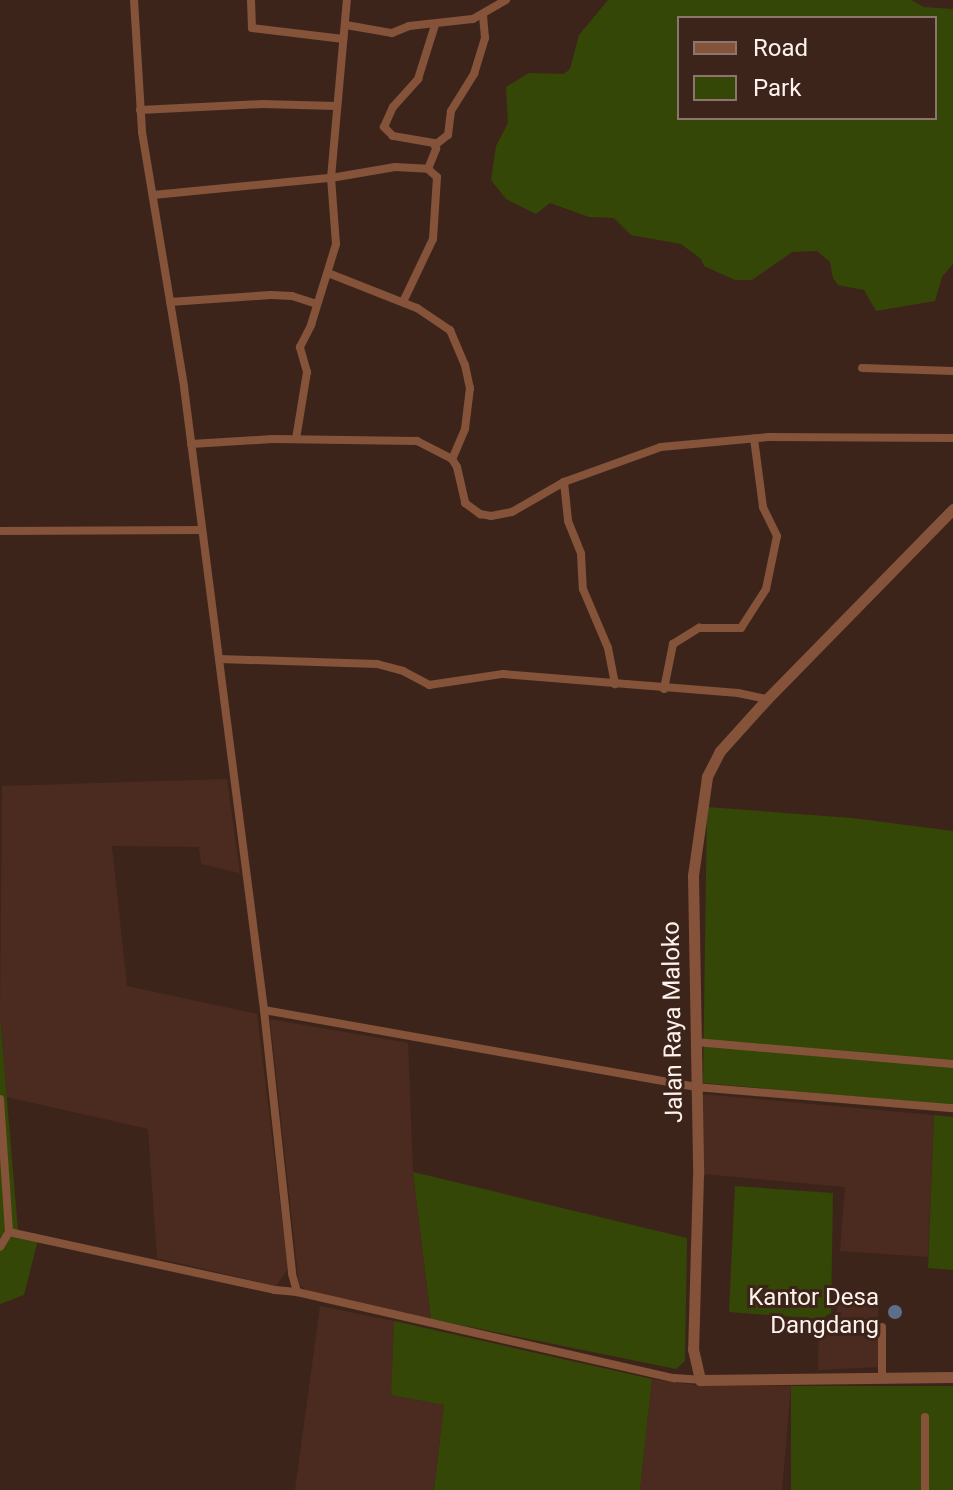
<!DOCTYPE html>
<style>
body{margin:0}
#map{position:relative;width:953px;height:1490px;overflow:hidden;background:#3d241a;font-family:Roboto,sans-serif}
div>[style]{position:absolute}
.built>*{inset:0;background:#4b2b1f}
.green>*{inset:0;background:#344706;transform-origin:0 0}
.minor>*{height:8px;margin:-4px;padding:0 4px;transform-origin:4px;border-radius:4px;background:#845339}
.tertiary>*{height:11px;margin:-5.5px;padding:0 5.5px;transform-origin:5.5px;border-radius:5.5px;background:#845339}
.dots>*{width:22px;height:22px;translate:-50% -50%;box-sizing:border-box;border:4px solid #3d241a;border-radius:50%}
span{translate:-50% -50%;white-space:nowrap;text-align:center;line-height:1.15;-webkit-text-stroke:6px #3d241a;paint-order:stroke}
.street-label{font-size:24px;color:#fdf2ee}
.poi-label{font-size:24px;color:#fdf2ee}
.right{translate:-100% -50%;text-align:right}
.legend{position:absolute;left:677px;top:16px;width:260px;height:104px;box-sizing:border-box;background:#3d241a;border:2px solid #8a766f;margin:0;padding:10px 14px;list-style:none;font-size:24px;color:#fdf2ee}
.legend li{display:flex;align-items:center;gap:16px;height:40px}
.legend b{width:40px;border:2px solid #8a766f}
</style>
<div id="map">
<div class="built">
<i style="clip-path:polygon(227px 779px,240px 873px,201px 864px,199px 847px,112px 846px,127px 986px,257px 1014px,288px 1269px,276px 1286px,157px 1258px,148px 1129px,7px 1097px,0 1016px,2px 786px)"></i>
<i style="clip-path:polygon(270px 1019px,408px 1043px,413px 1172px,431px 1319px,308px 1292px,299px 1284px)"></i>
<i style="clip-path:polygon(701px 1094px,934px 1115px,928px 1257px,840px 1251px,845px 1187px,703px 1174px)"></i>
<i style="clip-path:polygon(837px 1303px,878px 1303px,878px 1367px,818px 1370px,819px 1324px,837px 1320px)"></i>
<i style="clip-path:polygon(320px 1306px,394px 1321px,391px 1395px,444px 1405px,434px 1490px,295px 1490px)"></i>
<i style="clip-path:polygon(652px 1379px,695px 1385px,791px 1386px,782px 1490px,640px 1490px)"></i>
</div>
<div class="green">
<i style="clip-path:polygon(evenodd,608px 0,911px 0,924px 7px,953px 9px,953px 264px,942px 277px,935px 301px,876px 311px,864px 290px,838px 285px,833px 278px,830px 262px,817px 251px,792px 252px,752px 280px,735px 280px,704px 266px,701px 259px,681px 244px,631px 235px,614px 218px,589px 217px,550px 203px,536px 214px,506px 199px,491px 180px,496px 146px,508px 123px,506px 87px,529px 73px,564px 74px,570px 69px,579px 35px,608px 0,679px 18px,935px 18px,935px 118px,679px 118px,679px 18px)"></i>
<i style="clip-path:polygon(707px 807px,852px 818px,953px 831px,953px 1105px,703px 1083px)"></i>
<i style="clip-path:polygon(0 1016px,18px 1231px,39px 1236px,24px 1295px,0 1304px)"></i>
<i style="clip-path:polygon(934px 1115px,953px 1117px,953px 1270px,928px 1268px)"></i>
<i style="clip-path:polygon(413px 1172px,687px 1238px,685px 1361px,676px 1369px,431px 1319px)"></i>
<i style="clip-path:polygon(735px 1186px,833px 1193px,831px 1313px,821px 1319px,729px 1312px)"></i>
<i style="clip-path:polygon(394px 1321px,652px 1379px,640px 1490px,434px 1490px,444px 1405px,391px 1395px)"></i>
<i style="left:791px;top:1386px;width:162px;height:104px"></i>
</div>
<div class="minor">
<i style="left:134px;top:0;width:132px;rotate:86.5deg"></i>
<i style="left:142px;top:132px;width:258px;rotate:80.6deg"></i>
<i style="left:184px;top:387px;width:628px;rotate:82.68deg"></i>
<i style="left:264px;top:1010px;width:265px;rotate:83.9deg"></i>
<i style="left:292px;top:1274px;width:19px;rotate:74deg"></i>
<i style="left:251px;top:0;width:28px;rotate:88deg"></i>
<i style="left:252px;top:28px;width:92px;rotate:6.9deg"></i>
<i style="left:346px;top:25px;width:47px;rotate:9.9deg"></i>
<i style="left:392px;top:33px;width:18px;rotate:-22deg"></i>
<i style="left:409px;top:26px;width:64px;rotate:-6.2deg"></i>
<i style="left:473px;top:19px;width:38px;rotate:-30deg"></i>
<i style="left:140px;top:110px;width:122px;rotate:-2.8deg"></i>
<i style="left:262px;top:104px;width:74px;rotate:1.5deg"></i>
<i style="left:435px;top:145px;width:16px;rotate:-38deg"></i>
<i style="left:448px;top:135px;width:24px;rotate:-83deg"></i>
<i style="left:451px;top:111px;width:44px;rotate:-58.1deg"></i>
<i style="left:474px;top:74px;width:38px;rotate:-73deg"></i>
<i style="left:485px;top:38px;width:22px;rotate:-95deg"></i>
<i style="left:428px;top:169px;width:22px;rotate:-68deg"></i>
<i style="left:436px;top:149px;width:6px;rotate:-108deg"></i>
<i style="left:434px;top:143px;width:42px;rotate:-170.3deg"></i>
<i style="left:393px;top:136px;width:13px;rotate:-135deg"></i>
<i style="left:384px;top:127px;width:22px;rotate:-66deg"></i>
<i style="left:393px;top:107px;width:38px;rotate:-48deg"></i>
<i style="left:418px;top:79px;width:57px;rotate:-72.5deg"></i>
<i style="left:153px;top:195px;width:179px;rotate:-5.5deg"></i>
<i style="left:331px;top:178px;width:179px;rotate:-84.9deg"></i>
<i style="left:328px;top:273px;width:96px;rotate:21.5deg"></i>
<i style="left:417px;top:308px;width:40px;rotate:34deg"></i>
<i style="left:450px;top:330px;width:38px;rotate:67deg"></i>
<i style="left:465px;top:365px;width:24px;rotate:78deg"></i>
<i style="left:470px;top:388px;width:41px;rotate:97deg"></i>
<i style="left:465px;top:429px;width:33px;rotate:113deg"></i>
<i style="left:170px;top:302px;width:101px;rotate:-4deg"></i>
<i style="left:271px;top:295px;width:21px;rotate:3deg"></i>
<i style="left:292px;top:296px;width:26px;rotate:18deg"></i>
<i style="left:862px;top:368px;width:91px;rotate:1.9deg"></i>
<i style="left:296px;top:439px;width:68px;rotate:-80.7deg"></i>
<i style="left:307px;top:372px;width:26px;rotate:-106deg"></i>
<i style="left:300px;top:347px;width:25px;rotate:-63deg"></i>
<i style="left:311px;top:325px;width:85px;rotate:-72.8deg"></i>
<i style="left:336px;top:244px;width:66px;rotate:-94.3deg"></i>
<i style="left:331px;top:178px;width:65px;rotate:-9.8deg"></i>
<i style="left:395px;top:167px;width:33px;rotate:3deg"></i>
<i style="left:428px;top:169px;width:12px;rotate:42deg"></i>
<i style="left:437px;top:177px;width:62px;rotate:93.7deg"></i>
<i style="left:433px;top:239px;width:70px;rotate:115.5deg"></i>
<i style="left:191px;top:444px;width:82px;rotate:-3.5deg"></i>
<i style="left:273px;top:439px;width:144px;rotate:0.8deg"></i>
<i style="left:417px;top:441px;width:39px;rotate:27deg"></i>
<i style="left:452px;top:459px;width:9px;rotate:58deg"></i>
<i style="left:457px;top:467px;width:37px;rotate:77deg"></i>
<i style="left:465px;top:503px;width:19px;rotate:36deg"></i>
<i style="left:480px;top:514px;width:11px;rotate:10deg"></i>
<i style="left:491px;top:516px;width:21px;rotate:-11deg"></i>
<i style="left:512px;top:512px;width:60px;rotate:-30deg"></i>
<i style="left:564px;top:482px;width:103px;rotate:-19.8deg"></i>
<i style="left:661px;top:447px;width:107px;rotate:-5.3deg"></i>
<i style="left:768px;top:437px;width:185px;rotate:0.3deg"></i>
<i style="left:564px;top:482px;width:39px;rotate:84deg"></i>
<i style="left:568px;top:521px;width:35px;rotate:68deg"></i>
<i style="left:581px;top:554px;width:35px;rotate:87deg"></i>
<i style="left:583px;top:589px;width:64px;rotate:67deg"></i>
<i style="left:608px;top:648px;width:37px;rotate:79deg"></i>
<i style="left:0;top:531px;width:202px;rotate:-0.3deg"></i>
<i style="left:219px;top:659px;width:158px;rotate:1.8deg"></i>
<i style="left:377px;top:664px;width:27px;rotate:15deg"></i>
<i style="left:403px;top:671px;width:30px;rotate:28deg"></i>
<i style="left:429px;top:685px;width:75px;rotate:-8.5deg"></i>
<i style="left:503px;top:674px;width:236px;rotate:4.6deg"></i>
<i style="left:738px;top:693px;width:30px;rotate:12deg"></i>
<i style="left:664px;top:689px;width:46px;rotate:-78.7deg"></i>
<i style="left:673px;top:644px;width:31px;rotate:-32deg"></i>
<i style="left:699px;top:628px;width:42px"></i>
<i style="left:741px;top:628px;width:46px;rotate:-57.3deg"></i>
<i style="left:766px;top:589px;width:54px;rotate:-78.3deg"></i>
<i style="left:777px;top:536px;width:32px;rotate:-116deg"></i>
<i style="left:763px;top:507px;width:69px;rotate:-97.5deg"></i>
<i style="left:264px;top:1010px;width:438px;rotate:10.1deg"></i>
<i style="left:695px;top:1087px;width:259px;rotate:4.7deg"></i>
<i style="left:695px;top:1042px;width:259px;rotate:4.9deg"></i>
<i style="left:0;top:1099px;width:133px;rotate:86.1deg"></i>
<i style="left:9px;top:1232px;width:17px;rotate:121deg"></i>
<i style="left:9px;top:1232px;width:272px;rotate:12.3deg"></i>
<i style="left:275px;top:1290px;width:22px;rotate:5deg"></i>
<i style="left:297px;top:1292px;width:387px;rotate:12.9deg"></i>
<i style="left:674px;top:1378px;width:26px;rotate:4deg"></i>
<i style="left:882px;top:1327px;width:51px;rotate:90deg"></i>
<i style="left:925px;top:1417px;width:73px;rotate:90deg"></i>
</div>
<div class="tertiary">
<i style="left:953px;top:509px;width:266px;rotate:134.4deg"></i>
<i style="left:767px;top:699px;width:70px;rotate:132.1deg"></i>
<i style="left:720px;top:751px;width:29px;rotate:117deg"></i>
<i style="left:707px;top:777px;width:99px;rotate:98.1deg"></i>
<i style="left:693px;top:875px;width:300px;rotate:89deg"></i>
<i style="left:698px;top:1175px;width:174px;rotate:91.6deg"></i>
<i style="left:693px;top:1349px;width:32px;rotate:77deg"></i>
<i style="left:700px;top:1380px;width:253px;rotate:-0.7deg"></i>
</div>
<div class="dots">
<i style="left:895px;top:1312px;background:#5c6f8a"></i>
</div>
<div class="street-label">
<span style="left:673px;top:1022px;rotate:-91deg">Jalan Raya Maloko</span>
</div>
<div class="poi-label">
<span class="right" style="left:879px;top:1312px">Kantor Desa<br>Dangdang</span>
</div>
<ul class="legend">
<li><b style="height:10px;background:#845339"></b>Road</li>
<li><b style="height:22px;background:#344706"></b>Park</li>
</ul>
</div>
